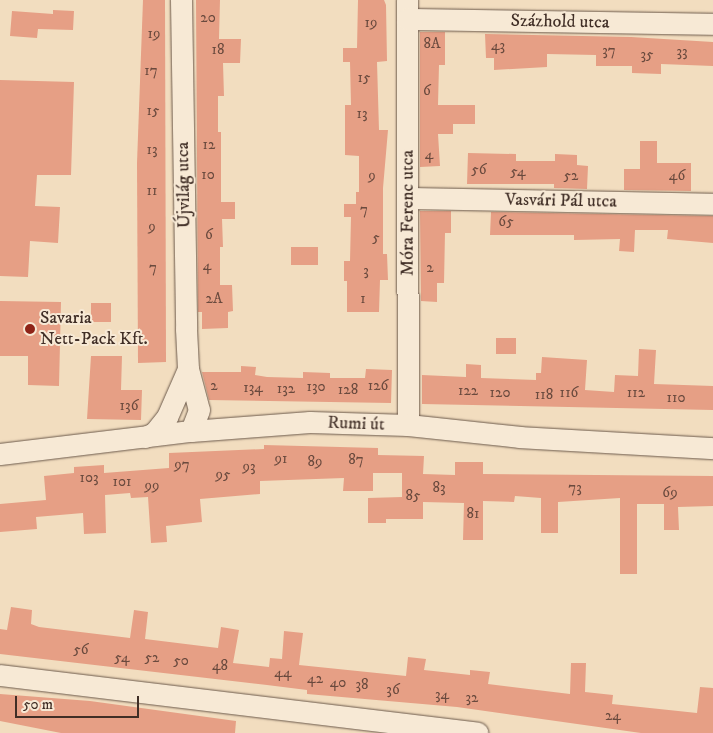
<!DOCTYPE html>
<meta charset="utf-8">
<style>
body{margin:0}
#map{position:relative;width:713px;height:733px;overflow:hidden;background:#f2ddbf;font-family:"IM FELL DW Pica",serif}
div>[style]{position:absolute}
.building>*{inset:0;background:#e69f85;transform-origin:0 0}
.roads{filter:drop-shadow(0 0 1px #6c5a4c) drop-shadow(0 0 1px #6c5a4c)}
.minor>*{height:21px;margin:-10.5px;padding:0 10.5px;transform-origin:10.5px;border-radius:10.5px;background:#f7e9d5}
.dots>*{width:14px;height:14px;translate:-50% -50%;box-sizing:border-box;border:2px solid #f7e9d5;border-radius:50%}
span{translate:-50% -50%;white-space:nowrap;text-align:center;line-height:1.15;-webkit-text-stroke:4px #f7e9d5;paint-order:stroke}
.number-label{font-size:15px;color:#6a4a3e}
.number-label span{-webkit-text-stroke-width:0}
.street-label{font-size:18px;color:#402e26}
.poi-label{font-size:18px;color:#402e26}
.left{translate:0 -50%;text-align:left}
.scale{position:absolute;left:15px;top:696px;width:124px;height:22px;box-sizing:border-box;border:2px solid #402e26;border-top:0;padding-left:6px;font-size:15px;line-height:18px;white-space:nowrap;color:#402e26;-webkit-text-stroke:4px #f7e9d5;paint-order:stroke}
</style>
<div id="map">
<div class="building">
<i style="clip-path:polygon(143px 0,165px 0,166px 362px,138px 363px,137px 163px)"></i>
<i style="clip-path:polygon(196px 0,220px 0,219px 39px,241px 39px,240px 63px,223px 63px,224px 96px,218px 96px,218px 132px,221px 132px,221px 202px,235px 202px,235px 219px,222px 219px,223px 247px,220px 247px,220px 285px,232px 285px,233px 311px,228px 312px,228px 328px,202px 329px,202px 312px,198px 312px)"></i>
<i style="clip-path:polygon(358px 0,384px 0,386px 5px,387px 61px,377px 62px,379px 130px,388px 130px,383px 188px,383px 254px,387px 254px,388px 280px,380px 280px,379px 312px,347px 312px,347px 281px,344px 281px,344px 261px,350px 261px,351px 217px,344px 217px,344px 204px,356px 204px,356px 192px,359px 192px,359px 156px,345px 155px,345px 105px,351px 105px,350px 62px,343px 62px,343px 48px,357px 48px)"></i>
<i style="clip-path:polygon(53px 10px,74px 11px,73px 30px,38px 29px,37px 38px,10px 36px,12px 11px,53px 14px)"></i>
<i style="clip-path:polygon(420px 32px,445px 32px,445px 65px,439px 65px,438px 105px,475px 105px,475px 124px,453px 124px,453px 134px,438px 134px,440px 166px,420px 167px)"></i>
<i style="clip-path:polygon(485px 34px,631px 37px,713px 42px,713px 66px,661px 64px,661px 74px,632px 73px,632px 66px,596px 66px,596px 55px,547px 54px,547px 67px,494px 70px,494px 58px,486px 58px)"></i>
<i style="clip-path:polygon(0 80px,74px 82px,71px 175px,37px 175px,35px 206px,60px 207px,58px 243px,30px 241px,28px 277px,0 276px)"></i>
<i style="clip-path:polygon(640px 141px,657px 141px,657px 163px,691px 163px,691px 191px,624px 190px,624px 169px,640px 169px)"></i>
<i style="clip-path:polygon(468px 153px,516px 154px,516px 161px,555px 161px,555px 154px,577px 155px,577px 165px,588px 166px,587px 189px,554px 188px,554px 184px,467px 184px)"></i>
<i style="clip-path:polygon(420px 211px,451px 211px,451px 233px,445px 233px,444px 283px,437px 283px,437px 302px,421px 301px)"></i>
<i style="clip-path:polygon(491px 212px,713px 216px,713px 243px,667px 239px,668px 230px,635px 230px,634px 252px,619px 251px,620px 239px,574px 240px,574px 235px,490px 235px)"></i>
<i style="left:318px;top:247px;width:18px;height:27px;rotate:90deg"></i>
<i style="clip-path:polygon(0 301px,61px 302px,59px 386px,28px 385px,28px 356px,0 356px)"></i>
<i style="left:91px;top:303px;width:20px;height:19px"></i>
<i style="left:496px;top:338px;width:20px;height:16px"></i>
<i style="clip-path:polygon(639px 349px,656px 350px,654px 384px,713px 386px,713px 410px,422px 404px,422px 375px,466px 377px,466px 364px,481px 365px,481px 378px,536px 380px,536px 373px,541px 373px,542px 357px,587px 360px,585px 390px,614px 392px,615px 375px,638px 376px)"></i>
<i style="clip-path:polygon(91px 356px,122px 356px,121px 390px,142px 390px,141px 420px,87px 419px)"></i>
<i style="clip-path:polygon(241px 366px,256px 367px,255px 375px,267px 377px,303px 378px,303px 372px,330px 373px,330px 378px,365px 378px,366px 369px,392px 370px,391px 403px,209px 400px,202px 372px,241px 372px)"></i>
<i style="clip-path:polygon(264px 445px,378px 448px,378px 455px,424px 456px,423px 474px,455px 475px,455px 462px,483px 462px,483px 474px,713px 476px,713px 506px,678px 507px,679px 530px,664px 530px,664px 504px,637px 504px,637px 574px,620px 574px,620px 498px,558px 502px,558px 533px,541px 533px,541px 498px,515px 496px,514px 502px,483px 501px,483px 540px,463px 540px,464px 503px,423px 502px,423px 519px,386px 519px,386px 523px,368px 523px,368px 498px,402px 497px,402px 473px,373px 473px,373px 491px,343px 491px,344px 478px,260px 481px,260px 494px,200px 499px,202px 522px,166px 526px,167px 542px,151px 543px,148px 497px,131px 498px,130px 493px,105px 495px,106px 533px,84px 534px,83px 513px,36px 517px,37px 529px,0 532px,0 504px,46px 500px,44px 476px,74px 473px,74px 467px,104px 465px,104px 473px,169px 468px,169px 453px,264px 449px)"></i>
<i style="clip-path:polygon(11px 607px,32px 610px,31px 624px,39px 627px,130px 638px,134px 610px,148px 612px,145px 639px,218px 648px,221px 627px,239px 630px,233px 663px,269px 667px,270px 658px,282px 659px,284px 631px,303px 633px,299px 665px,406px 676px,408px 657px,426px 659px,424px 670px,470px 675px,470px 670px,490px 672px,488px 684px,570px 694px,571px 663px,586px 663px,585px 692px,613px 695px,612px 704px,697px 713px,700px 687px,713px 688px,713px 733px,641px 733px,457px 707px,307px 694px,307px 690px,267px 685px,0 654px,0 629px,7px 630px)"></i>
<i style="clip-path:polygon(0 694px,90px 701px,236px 721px,235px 733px,61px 733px,0 721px)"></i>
</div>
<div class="roads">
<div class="minor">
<i style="left:181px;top:0;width:329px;rotate:89.1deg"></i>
<i style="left:186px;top:329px;width:40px;rotate:87.1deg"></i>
<i style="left:188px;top:369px;width:42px;rotate:75deg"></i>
<i style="left:199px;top:410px;width:22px;rotate:111deg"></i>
<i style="left:407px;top:0;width:425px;rotate:89.9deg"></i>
<i style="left:407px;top:19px;width:306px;rotate:0.9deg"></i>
<i style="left:408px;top:198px;width:305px;rotate:1.1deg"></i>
<i style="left:145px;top:437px;width:10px;rotate:-24deg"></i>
<i style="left:154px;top:433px;width:21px;rotate:-51deg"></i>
<i style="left:167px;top:417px;width:52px;rotate:-66.4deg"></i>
<i style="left:0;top:454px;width:192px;rotate:-6.9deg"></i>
<i style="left:191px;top:431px;width:119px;rotate:-4.3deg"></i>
<i style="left:310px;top:422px;width:98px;rotate:1.8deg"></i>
<i style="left:408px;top:425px;width:113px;rotate:6.1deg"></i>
<i style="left:520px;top:437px;width:193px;rotate:3.3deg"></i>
<i style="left:0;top:675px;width:481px;rotate:6.9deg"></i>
</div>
</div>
<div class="dots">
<i style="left:30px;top:329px;background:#8f2418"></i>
</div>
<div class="number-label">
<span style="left:208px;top:18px">20</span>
<span style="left:371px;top:23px">19</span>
<span style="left:154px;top:34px">19</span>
<span style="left:432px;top:44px">8A</span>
<span style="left:498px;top:46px">43</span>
<span style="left:218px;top:50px">18</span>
<span style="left:609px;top:51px">37</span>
<span style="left:682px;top:52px">33</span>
<span style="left:647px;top:55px">35</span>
<span style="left:151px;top:71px">17</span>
<span style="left:364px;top:78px">15</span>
<span style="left:427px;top:91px">6</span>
<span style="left:153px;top:111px">15</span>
<span style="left:362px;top:114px">13</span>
<span style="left:209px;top:145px">12</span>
<span style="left:152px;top:150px">13</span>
<span style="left:429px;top:155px">4</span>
<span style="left:479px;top:170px">56</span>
<span style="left:518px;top:172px">54</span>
<span style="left:208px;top:175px">10</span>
<span style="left:372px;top:176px">9</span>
<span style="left:571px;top:176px">52</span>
<span style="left:677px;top:176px">46</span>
<span style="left:152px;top:191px">11</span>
<span style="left:364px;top:210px">7</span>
<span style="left:506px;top:222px">65</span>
<span style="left:152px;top:227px">9</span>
<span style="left:209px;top:235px">6</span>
<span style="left:376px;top:238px">5</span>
<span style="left:207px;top:266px">4</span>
<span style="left:153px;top:268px">7</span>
<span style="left:430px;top:268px">2</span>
<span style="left:366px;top:271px">3</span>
<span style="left:214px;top:299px">2A</span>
<span style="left:363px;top:299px">1</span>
<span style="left:214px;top:386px">2</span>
<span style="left:378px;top:386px">126</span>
<span style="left:316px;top:387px">130</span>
<span style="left:253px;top:388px">134</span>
<span style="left:286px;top:389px">132</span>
<span style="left:348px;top:390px">128</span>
<span style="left:468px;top:391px">122</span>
<span style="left:500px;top:393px">120</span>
<span style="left:569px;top:393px">116</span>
<span style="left:636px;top:393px">112</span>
<span style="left:544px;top:395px">118</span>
<span style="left:676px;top:398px">110</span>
<span style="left:129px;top:406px">136</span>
<span style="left:281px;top:459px">91</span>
<span style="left:356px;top:460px">87</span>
<span style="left:315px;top:462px">89</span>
<span style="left:182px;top:465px">97</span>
<span style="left:249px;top:467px">93</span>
<span style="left:223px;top:475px">95</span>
<span style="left:89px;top:478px">103</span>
<span style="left:122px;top:482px">101</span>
<span style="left:152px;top:486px">99</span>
<span style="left:439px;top:488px">83</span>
<span style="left:575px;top:488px">73</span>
<span style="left:670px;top:493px">69</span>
<span style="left:413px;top:496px">85</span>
<span style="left:473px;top:514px">81</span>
<span style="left:81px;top:650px">56</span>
<span style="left:122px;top:658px">54</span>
<span style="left:152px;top:658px">52</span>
<span style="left:181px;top:661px">50</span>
<span style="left:220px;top:666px">48</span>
<span style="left:283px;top:673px">44</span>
<span style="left:315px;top:679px">42</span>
<span style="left:338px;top:683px">40</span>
<span style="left:362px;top:685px">38</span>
<span style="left:393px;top:690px">36</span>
<span style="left:442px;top:695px">34</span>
<span style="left:472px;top:698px">32</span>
<span style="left:613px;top:716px">24</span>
</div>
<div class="street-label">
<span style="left:560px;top:22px;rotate:1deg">Százhold utca</span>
<span style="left:184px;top:185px;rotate:-91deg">Újvilág utca</span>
<span style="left:561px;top:201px;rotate:1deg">Vasvári Pál utca</span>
<span style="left:408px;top:213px;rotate:-90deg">Móra Ferenc utca</span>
<span style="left:356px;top:424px;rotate:2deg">Rumi út</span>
</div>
<div class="poi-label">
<span class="left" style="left:40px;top:329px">Savaria<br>Nett-Pack Kft.</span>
</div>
<div class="scale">50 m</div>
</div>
